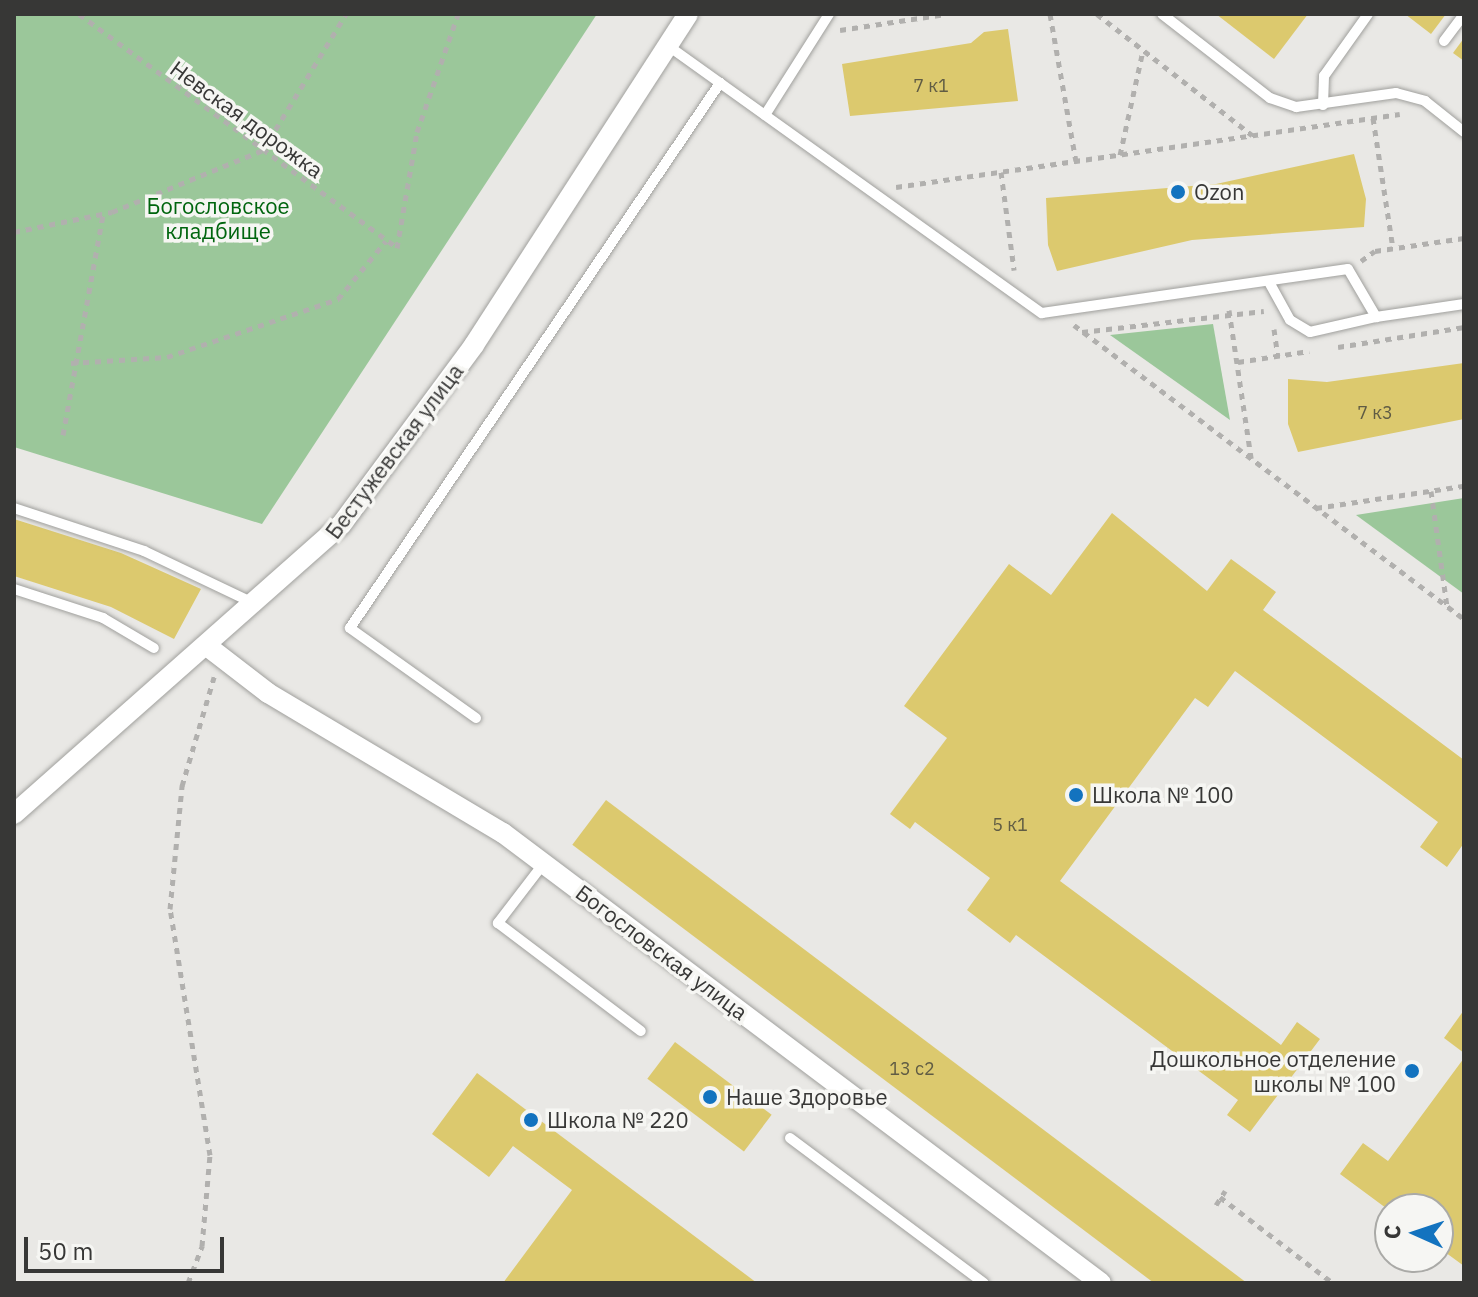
<!DOCTYPE html>
<meta charset="utf-8">
<style>
body{margin:0}
#map{position:relative;width:1478px;height:1297px;overflow:hidden;background:#e9e8e5;font-family:"IBM Plex Sans",sans-serif}
div>[style]{position:absolute}
.green>*{inset:0;background:#9bc79a}
.building>*{inset:0;background:#dcc96e;transform-origin:0 0}
.path>*{height:5px;margin-top:-2.5px;transform-origin:0;background:repeating-linear-gradient(90deg,#b1b0ae 0 6px,transparent 0 12px)}
.roads{filter:drop-shadow(0 0 2px #a0a09d) drop-shadow(0 0 2px #a0a09d)}
.service>*{height:10px;margin:-5px;padding:0 5px;transform-origin:5px;border-radius:5px;background:#fff}
.minor>*{height:20px;margin:-10px;padding:0 10px;transform-origin:10px;border-radius:10px;background:#fff}
.dots>*{width:22px;height:22px;translate:-50% -50%;box-sizing:border-box;border:4px solid #f6f6f3;border-radius:50%}
span{translate:-50% -50%;white-space:nowrap;text-align:center;line-height:1.15;-webkit-text-stroke:7px #f6f6f3;paint-order:stroke}
.number-label{font-size:18px;color:#605c44}
.number-label span{-webkit-text-stroke-width:0}
.street-label{font-size:22px;color:#373736}
.poi-label{font-size:22px;color:#373736}
.left{translate:0 -50%;text-align:left}
.right{translate:-100% -50%;text-align:right}
.park-label{font-size:22px;color:#00650e}
.frame{position:absolute;inset:0;border:16px solid #373736;pointer-events:none}
.north{position:absolute;left:1374px;top:1193px;width:80px;height:80px;box-sizing:border-box;background:#f6f6f3;border:2px solid #aaaaa7;border-radius:50%;rotate:273deg;font-size:22px;font-weight:700;line-height:32px;text-align:center;color:#373736}
.north::after{content:'';display:block;margin:auto;width:28px;height:36px;background:#1373bf;clip-path:polygon(50% 0,100% 100%,50% 72%,0 100%)}
.scale{position:absolute;left:24px;top:1237px;width:200px;height:36px;box-sizing:border-box;border:4px solid #373736;border-top:0;padding-left:10px;font-size:24px;line-height:28px;white-space:nowrap;color:#373736;-webkit-text-stroke:6px #f6f6f3;paint-order:stroke}
</style>
<div id="map">
<div class="green">
<i style="clip-path:polygon(14px 14px,597px 14px,262px 524px,14px 447px)"></i>
<i style="clip-path:polygon(1213px 324px,1230px 420px,1110px 335px)"></i>
<i style="clip-path:polygon(1464px 498px,1464px 594px,1356px 515px)"></i>
</div>
<div class="building">
<i style="clip-path:polygon(1216px 14px,1308px 14px,1274px 59px)"></i>
<i style="clip-path:polygon(1405px 14px,1446px 14px,1431px 34px)"></i>
<i style="clip-path:polygon(1008px 29px,1018px 101px,850px 116px,842px 64px,971px 43px,984px 32px)"></i>
<i style="clip-path:polygon(1464px 38px,1464px 61px,1453px 53px)"></i>
<i style="clip-path:polygon(1354px 154px,1366px 199px,1364px 227px,1192px 240px,1057px 271px,1048px 245px,1046px 198px,1216px 184px)"></i>
<i style="clip-path:polygon(1464px 363px,1464px 419px,1298px 452px,1288px 424px,1288px 379px,1327px 382px)"></i>
<i style="clip-path:polygon(1112px 513px,1207px 591px,1231px 559px,1276px 592px,1263px 610px,1464px 760px,1464px 843px,1447px 867px,1420px 847px,1438px 822px,1235px 671px,1208px 707px,1195px 698px,1060px 881px,1281px 1045px,1297px 1022px,1320px 1039px,1250px 1132px,1227px 1115px,1238px 1100px,1016px 935px,1010px 943px,967px 910px,990px 878px,915px 822px,910px 829px,890px 814px,947px 738px,904px 706px,1009px 564px,1051px 595px)"></i>
<i style="clip-path:polygon(14px 519px,121px 553px,201px 589px,174px 639px,111px 607px,14px 576px)"></i>
<i style="left:606px;top:800px;width:803px;height:56px;rotate:37deg"></i>
<i style="clip-path:polygon(1464px 1010px,1464px 1053px,1444px 1038px)"></i>
<i style="left:675px;top:1042px;width:121px;height:46px;rotate:37deg"></i>
<i style="clip-path:polygon(1464px 1058px,1464px 1266px,1438px 1247px,1438px 1209px,1390px 1211px,1340px 1174px,1363px 1143px,1388px 1161px)"></i>
<i style="clip-path:polygon(477px 1073px,757px 1283px,503px 1283px,572px 1190px,513px 1146px,489px 1177px,432px 1134px)"></i>
</div>
<div class="path">
<i style="left:79px;top:14px;width:395px;rotate:36.3deg"></i>
<i style="left:397px;top:248px;width:118px;rotate:-80.2deg"></i>
<i style="left:417px;top:132px;width:125px;rotate:-70.8deg"></i>
<i style="left:1050px;top:14px;width:149px;rotate:80deg"></i>
<i style="left:1097px;top:14px;width:197px;rotate:38deg"></i>
<i style="left:840px;top:30px;width:107px;rotate:-8.6deg"></i>
<i style="left:1373px;top:118px;width:132px;rotate:81.3deg"></i>
<i style="left:1120px;top:155px;width:107px;rotate:-77.6deg"></i>
<i style="left:1001px;top:172px;width:99px;rotate:82.4deg"></i>
<i style="left:896px;top:187px;width:509px;rotate:-8.24deg"></i>
<i style="left:14px;top:232px;width:100px;rotate:-11.5deg"></i>
<i style="left:112px;top:212px;width:163px;rotate:-22.3deg"></i>
<i style="left:263px;top:150px;width:159px;rotate:-58.6deg"></i>
<i style="left:1361px;top:261px;width:17px;rotate:-36deg"></i>
<i style="left:1375px;top:251px;width:90px;rotate:-8.3deg"></i>
<i style="left:1229px;top:310px;width:150px;rotate:81.5deg"></i>
<i style="left:1074px;top:325px;width:488px;rotate:37deg"></i>
<i style="left:1274px;top:329px;width:27px;rotate:82deg"></i>
<i style="left:1082px;top:332px;width:183px;rotate:-6.6deg"></i>
<i style="left:1338px;top:347px;width:128px;rotate:-9deg"></i>
<i style="left:1238px;top:362px;width:72px;rotate:-8.8deg"></i>
<i style="left:71px;top:363px;width:96px;rotate:-3.6deg"></i>
<i style="left:167px;top:357px;width:181px;rotate:-18.7deg"></i>
<i style="left:338px;top:299px;width:75px;rotate:-50.4deg"></i>
<i style="left:63px;top:435px;width:225px;rotate:-79.7deg"></i>
<i style="left:1431px;top:491px;width:117px;rotate:82.1deg"></i>
<i style="left:1316px;top:508px;width:150px;rotate:-8.5deg"></i>
<i style="left:1220px;top:1197px;width:142px;rotate:37.3deg"></i>
<i style="left:1216px;top:1205px;width:17px;rotate:-57deg"></i>
<i style="left:188px;top:1283px;width:40px;rotate:-69deg"></i>
<i style="left:202px;top:1246px;width:91px;rotate:-85deg"></i>
<i style="left:210px;top:1155px;width:249px;rotate:-99.2deg"></i>
<i style="left:170px;top:909px;width:124px;rotate:-84.4deg"></i>
<i style="left:182px;top:786px;width:114px;rotate:-73.6deg"></i>
</div>
<div class="roads">
<div class="service">
<i style="left:1162px;top:14px;width:137px;rotate:37.9deg"></i>
<i style="left:1270px;top:98px;width:28px;rotate:19deg"></i>
<i style="left:1296px;top:107px;width:101px;rotate:-8deg"></i>
<i style="left:1396px;top:93px;width:30px;rotate:15deg"></i>
<i style="left:1425px;top:101px;width:50px;rotate:38.5deg"></i>
<i style="left:1444px;top:41px;width:34px;rotate:-53deg"></i>
<i style="left:667px;top:45px;width:461px;rotate:35.6deg"></i>
<i style="left:1042px;top:313px;width:309px;rotate:-8.2deg"></i>
<i style="left:1348px;top:269px;width:56px;rotate:59.7deg"></i>
<i style="left:1376px;top:317px;width:89px;rotate:-8.4deg"></i>
<i style="left:1323px;top:105px;width:29px;rotate:-88deg"></i>
<i style="left:1324px;top:76px;width:76px;rotate:-54.6deg"></i>
<i style="left:765px;top:115px;width:120px;rotate:-57.6deg"></i>
<i style="left:1269px;top:282px;width:43px;rotate:61.1deg"></i>
<i style="left:1290px;top:320px;width:23px;rotate:31deg"></i>
<i style="left:1310px;top:332px;width:68px;rotate:-12.8deg"></i>
<i style="left:14px;top:508px;width:137px;rotate:18.3deg"></i>
<i style="left:144px;top:551px;width:121px;rotate:25.5deg"></i>
<i style="left:14px;top:589px;width:94px;rotate:18deg"></i>
<i style="left:103px;top:618px;width:59px;rotate:30.5deg"></i>
<i style="left:476px;top:718px;width:155px;rotate:-144.5deg"></i>
<i style="left:350px;top:628px;width:659px;rotate:-55.83deg"></i>
<i style="left:544px;top:863px;width:76px;rotate:127.5deg"></i>
<i style="left:498px;top:923px;width:179px;rotate:37.1deg"></i>
<i style="left:790px;top:1138px;width:242px;rotate:36.8deg"></i>
</div>
<div class="minor">
<i style="left:207px;top:646px;width:77px;rotate:37.6deg"></i>
<i style="left:268px;top:693px;width:274px;rotate:30.8deg"></i>
<i style="left:503px;top:833px;width:748px;rotate:36.96deg"></i>
<i style="left:14px;top:814px;width:436px;rotate:-41.5deg"></i>
<i style="left:341px;top:525px;width:224px;rotate:-53.5deg"></i>
<i style="left:474px;top:345px;width:394px;rotate:-57.1deg"></i>
</div>
</div>
<div class="dots">
<i style="left:1178px;top:192px;background:#1373bf"></i>
<i style="left:1076px;top:795px;background:#1373bf"></i>
<i style="left:1412px;top:1071px;background:#1373bf"></i>
<i style="left:710px;top:1097px;background:#1373bf"></i>
<i style="left:531px;top:1120px;background:#1373bf"></i>
</div>
<div class="number-label">
<span style="left:931px;top:86px">7 к1</span>
<span style="left:1375px;top:413px">7 к3</span>
<span style="left:1010px;top:825px">5 к1</span>
<span style="left:912px;top:1069px">13 с2</span>
</div>
<div class="street-label">
<span style="left:247px;top:119px;rotate:36deg">Невская дорожка</span>
<span style="left:394px;top:451px;rotate:-53deg">Бестужевская улица</span>
<span style="left:662px;top:952px;rotate:37deg">Богословская улица</span>
</div>
<div class="poi-label">
<span class="left" style="left:1194px;top:192px">Ozon</span>
<span class="left" style="left:1092px;top:795px">Школа № 100</span>
<span class="right" style="left:1396px;top:1071px">Дошкольное отделение<br>школы № 100</span>
<span class="left" style="left:726px;top:1097px">Наше Здоровье</span>
<span class="left" style="left:547px;top:1120px">Школа № 220</span>
</div>
<div class="park-label">
<span style="left:218px;top:218px">Богословское<br>кладбище</span>
</div>
<div class="frame"></div>
<div class="north">С</div>
<div class="scale">50 m</div>
</div>
